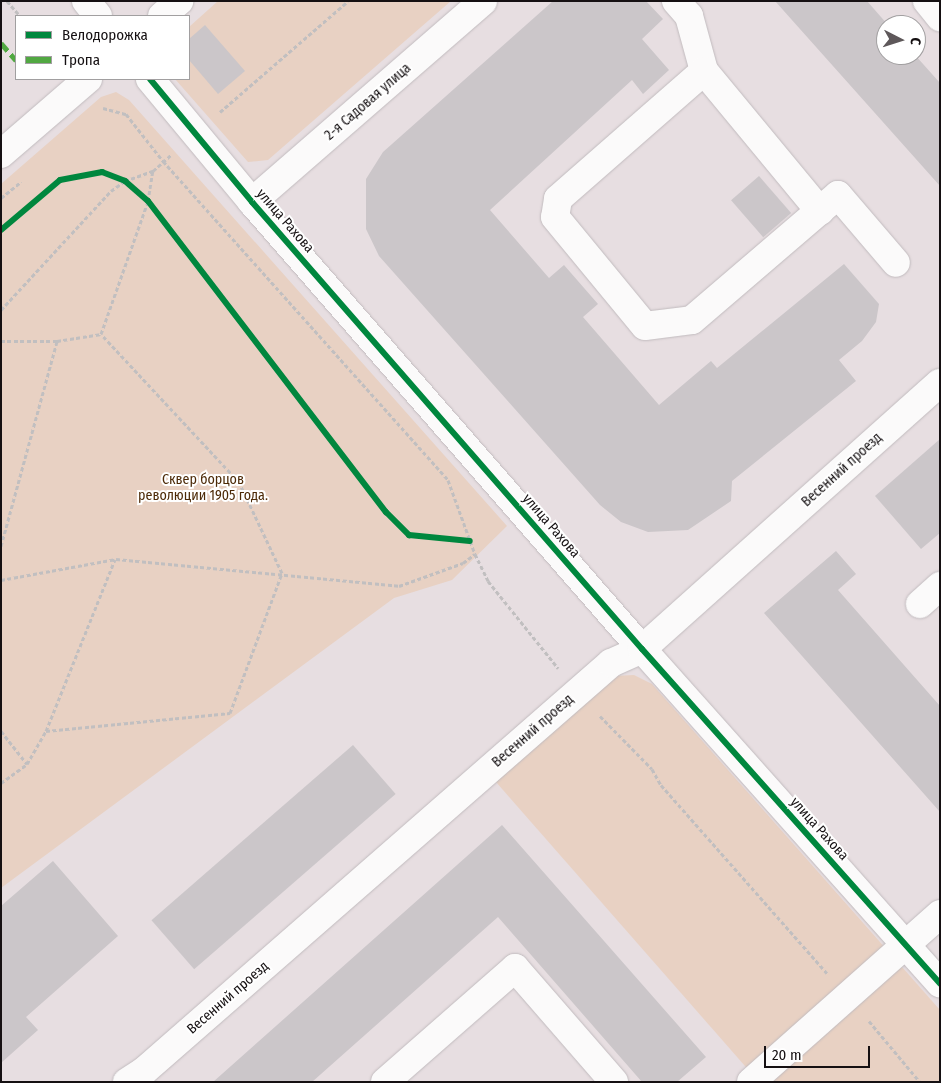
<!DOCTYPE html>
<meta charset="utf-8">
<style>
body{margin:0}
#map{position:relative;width:941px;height:1083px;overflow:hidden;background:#e7dee1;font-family:"Fira Sans Condensed",sans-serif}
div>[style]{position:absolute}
.green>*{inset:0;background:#e8d1c3}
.building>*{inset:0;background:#cbc6c9;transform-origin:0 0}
.path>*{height:3px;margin-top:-1.5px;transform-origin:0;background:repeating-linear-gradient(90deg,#c1bfc0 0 4px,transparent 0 6.5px)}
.roads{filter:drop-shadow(0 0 1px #c1bbbe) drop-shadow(0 0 1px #c1bbbe)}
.minor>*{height:28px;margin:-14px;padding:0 14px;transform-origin:14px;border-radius:14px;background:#fbfafa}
.quiet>*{height:5px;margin-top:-2.5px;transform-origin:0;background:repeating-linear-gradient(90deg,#51a842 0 10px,transparent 0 15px)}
.cycleway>*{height:6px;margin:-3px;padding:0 3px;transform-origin:3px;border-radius:3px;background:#00873e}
span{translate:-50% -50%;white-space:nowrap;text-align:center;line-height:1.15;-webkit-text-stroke:4px #fff;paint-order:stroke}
.street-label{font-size:14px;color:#151012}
.park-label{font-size:14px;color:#4c2906}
.frame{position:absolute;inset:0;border:2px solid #151012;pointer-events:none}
.legend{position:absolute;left:15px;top:15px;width:175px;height:65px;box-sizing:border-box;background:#fff;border:1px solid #a19fa0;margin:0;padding:6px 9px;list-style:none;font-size:15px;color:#151012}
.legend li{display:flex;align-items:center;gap:10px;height:25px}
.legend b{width:25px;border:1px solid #a19fa0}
.north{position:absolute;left:876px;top:15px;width:50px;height:50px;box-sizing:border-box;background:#fff;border:1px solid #a19fa0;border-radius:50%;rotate:95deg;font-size:14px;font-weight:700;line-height:20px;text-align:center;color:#151012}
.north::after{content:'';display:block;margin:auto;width:18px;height:22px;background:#5e585a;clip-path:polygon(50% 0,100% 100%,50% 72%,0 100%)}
.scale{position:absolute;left:764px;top:1046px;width:106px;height:22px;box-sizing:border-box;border:2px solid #151012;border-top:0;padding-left:6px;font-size:15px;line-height:18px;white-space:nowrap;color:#151012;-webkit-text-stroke:4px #fff;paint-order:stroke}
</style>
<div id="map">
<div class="green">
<i style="clip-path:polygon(218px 1px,451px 1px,268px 160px,248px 162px,175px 79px,189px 79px,189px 27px)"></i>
<i style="clip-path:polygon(116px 92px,129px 100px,507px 526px,452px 580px,394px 598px,1px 888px,1px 184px,101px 97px)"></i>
<i style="clip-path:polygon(634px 675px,652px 684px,940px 1010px,940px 1082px,759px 1082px,496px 782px,615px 676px)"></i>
</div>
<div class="building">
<i style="clip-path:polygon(553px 1px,646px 1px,663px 19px,642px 39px,669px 70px,643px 94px,632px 80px,490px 210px,549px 278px,564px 265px,598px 304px,583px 317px,659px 405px,711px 361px,717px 368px,844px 264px,879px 304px,876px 322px,862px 341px,839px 360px,856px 381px,732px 481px,731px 501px,688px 530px,648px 532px,621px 522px,600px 505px,379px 256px,366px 229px,366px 179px,383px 152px)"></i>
<i style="clip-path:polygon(775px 1px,867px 1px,888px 25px,886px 55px,915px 55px,940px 83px,940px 186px)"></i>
<i style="clip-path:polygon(205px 25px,245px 71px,218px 94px,189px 60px,189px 39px)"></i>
<i style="left:759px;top:176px;width:49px;height:37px;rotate:49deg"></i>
<i style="clip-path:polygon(940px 439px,940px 533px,921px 549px,875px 496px)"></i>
<i style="clip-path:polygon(836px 551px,856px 574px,838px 590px,940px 706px,940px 812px,764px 613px)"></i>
<i style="left:353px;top:745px;width:65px;height:267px;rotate:49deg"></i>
<i style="clip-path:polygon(502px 825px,706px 1057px,677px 1082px,642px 1082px,498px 917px,312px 1082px,213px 1082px)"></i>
<i style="clip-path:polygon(53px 861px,118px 936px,26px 1017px,38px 1030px,1px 1063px,1px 906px)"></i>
</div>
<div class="path">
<i style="left:7px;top:1px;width:20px;rotate:49deg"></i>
<i style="left:103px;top:108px;width:24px;rotate:15deg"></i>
<i style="left:126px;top:114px;width:60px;rotate:51.8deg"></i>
<i style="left:163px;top:161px;width:428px;rotate:48.2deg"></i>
<i style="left:448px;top:480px;width:79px;rotate:70deg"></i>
<i style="left:475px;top:554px;width:30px;rotate:64deg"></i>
<i style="left:488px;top:581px;width:112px;rotate:51.2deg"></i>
<i style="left:220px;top:112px;width:169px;rotate:-40.9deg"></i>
<i style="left:1px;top:198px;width:26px;rotate:-39deg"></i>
<i style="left:1px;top:310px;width:162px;rotate:-47.3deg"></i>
<i style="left:111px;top:191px;width:17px;rotate:-36deg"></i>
<i style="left:125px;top:181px;width:30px;rotate:-20deg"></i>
<i style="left:153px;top:171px;width:25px;rotate:-42deg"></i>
<i style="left:1px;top:341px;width:56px"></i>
<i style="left:57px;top:341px;width:45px;rotate:-9deg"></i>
<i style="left:101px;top:334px;width:141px;rotate:-70.5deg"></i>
<i style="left:148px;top:201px;width:30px;rotate:-81deg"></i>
<i style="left:1px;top:546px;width:213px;rotate:-74.7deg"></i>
<i style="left:1px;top:580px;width:117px;rotate:-10.3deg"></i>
<i style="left:116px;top:559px;width:284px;rotate:5.4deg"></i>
<i style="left:399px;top:586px;width:68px;rotate:-19.8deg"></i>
<i style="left:463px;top:563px;width:15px;rotate:-37deg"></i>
<i style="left:600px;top:716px;width:74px;rotate:45.5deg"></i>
<i style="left:652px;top:769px;width:18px;rotate:61deg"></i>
<i style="left:661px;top:785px;width:251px;rotate:48.6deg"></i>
<i style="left:1px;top:731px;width:42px;rotate:51.8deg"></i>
<i style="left:46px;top:731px;width:185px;rotate:-5.6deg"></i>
<i style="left:230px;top:713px;width:149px;rotate:-69.6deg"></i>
<i style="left:282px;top:573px;width:101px;rotate:-115.3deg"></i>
<i style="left:239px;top:482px;width:202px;rotate:-133deg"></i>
<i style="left:1px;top:783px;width:32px;rotate:-36deg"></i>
<i style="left:27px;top:764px;width:38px;rotate:-60deg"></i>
<i style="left:46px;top:731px;width:185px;rotate:-68.1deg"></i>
<i style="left:869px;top:1021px;width:80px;rotate:50.1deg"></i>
</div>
<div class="roads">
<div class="minor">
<i style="left:86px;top:1px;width:19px;rotate:51deg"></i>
<i style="left:676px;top:1px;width:20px;rotate:49deg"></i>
<i style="left:689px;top:16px;width:57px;rotate:74.7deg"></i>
<i style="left:704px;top:71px;width:182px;rotate:50.4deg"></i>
<i style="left:927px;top:1px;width:21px;rotate:51deg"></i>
<i style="left:162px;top:16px;width:23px;rotate:-41deg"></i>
<i style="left:704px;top:71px;width:194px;rotate:138.8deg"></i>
<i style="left:558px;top:199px;width:18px;rotate:99deg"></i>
<i style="left:555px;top:217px;width:141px;rotate:50.5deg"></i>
<i style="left:645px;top:326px;width:47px;rotate:-7.3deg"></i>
<i style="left:692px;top:320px;width:192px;rotate:-40.6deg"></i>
<i style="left:838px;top:195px;width:89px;rotate:49.5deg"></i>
<i style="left:150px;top:79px;width:160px;rotate:50.3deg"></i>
<i style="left:252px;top:202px;width:593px;rotate:48.9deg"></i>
<i style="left:642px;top:649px;width:448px;rotate:48.3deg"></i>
<i style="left:1px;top:154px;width:115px;rotate:-40.8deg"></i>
<i style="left:252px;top:202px;width:306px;rotate:-41deg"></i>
<i style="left:920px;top:604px;width:27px;rotate:-42deg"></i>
<i style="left:127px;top:1082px;width:20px;rotate:-33deg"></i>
<i style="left:144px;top:1071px;width:620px;rotate:-41.14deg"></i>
<i style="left:611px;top:663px;width:34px;rotate:-24deg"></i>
<i style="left:642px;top:649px;width:399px;rotate:-41.8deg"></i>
<i style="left:385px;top:1082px;width:173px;rotate:-41.2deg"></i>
<i style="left:515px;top:968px;width:151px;rotate:49deg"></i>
<i style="left:751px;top:1082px;width:253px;rotate:-41.6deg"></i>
</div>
</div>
<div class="quiet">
<i style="left:1px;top:43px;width:23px;rotate:49deg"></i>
</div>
<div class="cycleway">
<i style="left:150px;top:79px;width:160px;rotate:50.3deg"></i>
<i style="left:252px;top:202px;width:593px;rotate:48.9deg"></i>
<i style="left:642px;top:649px;width:448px;rotate:48.3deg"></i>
<i style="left:1px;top:230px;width:77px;rotate:-40.3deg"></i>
<i style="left:60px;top:180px;width:43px;rotate:-10.8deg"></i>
<i style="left:102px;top:172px;width:25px;rotate:21deg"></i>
<i style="left:125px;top:181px;width:30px;rotate:41deg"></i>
<i style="left:148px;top:201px;width:392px;rotate:52.6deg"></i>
<i style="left:386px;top:512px;width:33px;rotate:45deg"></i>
<i style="left:409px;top:535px;width:61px;rotate:5.6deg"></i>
</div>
<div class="street-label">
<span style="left:368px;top:102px;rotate:-41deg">2-я Садовая улица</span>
<span style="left:285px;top:221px;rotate:49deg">улица Рахова</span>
<span style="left:842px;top:470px;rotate:-42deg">Весенний проезд</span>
<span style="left:551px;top:526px;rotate:49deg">улица Рахова</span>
<span style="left:533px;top:731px;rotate:-41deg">Весенний проезд</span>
<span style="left:819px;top:829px;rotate:48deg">улица Рахова</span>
<span style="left:228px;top:998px;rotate:-41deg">Весенний проезд</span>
</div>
<div class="park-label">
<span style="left:203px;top:488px">Сквер борцов<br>революции 1905 года.</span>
</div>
<div class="frame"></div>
<ul class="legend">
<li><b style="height:6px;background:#00873e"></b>Велодорожка</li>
<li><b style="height:6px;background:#51a842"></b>Тропа</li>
</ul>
<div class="north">С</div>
<div class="scale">20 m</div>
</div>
